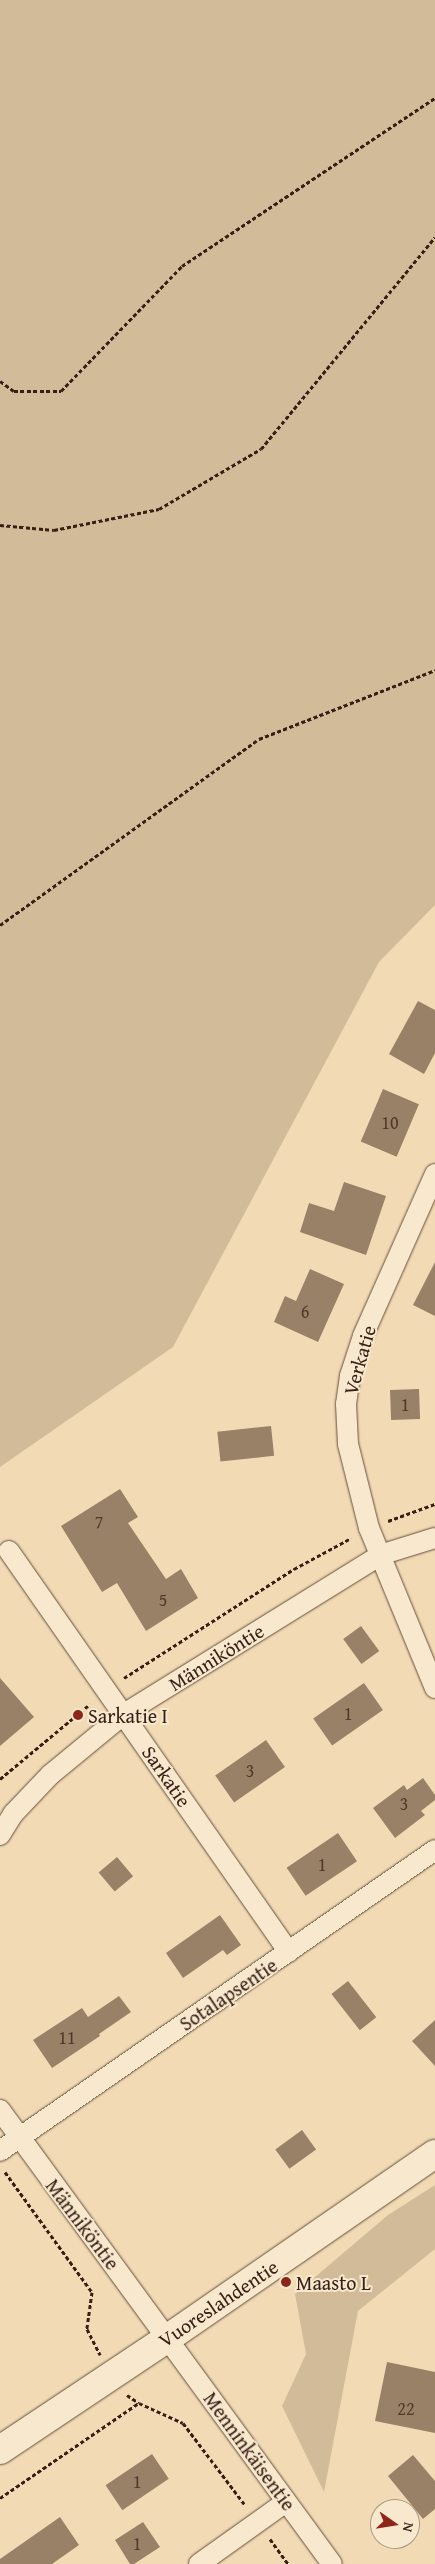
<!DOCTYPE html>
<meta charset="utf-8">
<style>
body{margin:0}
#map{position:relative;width:435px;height:2564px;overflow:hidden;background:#f2dbb4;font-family:"Gentium Book Plus",serif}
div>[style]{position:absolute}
.green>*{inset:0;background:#d2bb99}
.building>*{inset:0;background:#998168;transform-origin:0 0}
.path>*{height:3px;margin-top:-1.5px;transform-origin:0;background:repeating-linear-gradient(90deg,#381f15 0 4px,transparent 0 6.5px)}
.roads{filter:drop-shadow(0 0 1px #664e3d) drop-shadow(0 0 1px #664e3d)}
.street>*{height:20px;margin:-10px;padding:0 10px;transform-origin:10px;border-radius:10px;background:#f7e8ce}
.secondary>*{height:28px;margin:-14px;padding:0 14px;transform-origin:14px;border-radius:14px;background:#f7e8ce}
.dots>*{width:14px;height:14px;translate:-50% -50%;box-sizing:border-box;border:2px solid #f7e8ce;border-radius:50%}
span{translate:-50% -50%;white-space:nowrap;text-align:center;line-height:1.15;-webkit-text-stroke:4px #f7e8ce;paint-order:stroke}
.number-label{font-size:18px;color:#50382a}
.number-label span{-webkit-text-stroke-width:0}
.street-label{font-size:20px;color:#381f15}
.poi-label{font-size:20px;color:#381f15}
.left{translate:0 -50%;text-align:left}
.north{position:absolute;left:370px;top:2499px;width:50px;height:50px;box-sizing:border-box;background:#f7e8ce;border:1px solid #ab9884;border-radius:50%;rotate:103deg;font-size:14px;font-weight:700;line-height:20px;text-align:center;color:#381f15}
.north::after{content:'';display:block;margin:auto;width:18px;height:22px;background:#8f2418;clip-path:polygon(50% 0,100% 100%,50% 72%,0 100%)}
</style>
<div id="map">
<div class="green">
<i style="clip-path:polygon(0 0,435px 0,435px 905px,379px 962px,173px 1347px,0 1467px)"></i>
<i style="clip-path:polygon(435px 2185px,435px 2249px,358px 2311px,324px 2492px,282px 2406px,306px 2354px,295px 2294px,388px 2215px)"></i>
</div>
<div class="building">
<i style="clip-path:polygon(418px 1001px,435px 1010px,435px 1053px,424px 1074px,389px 1054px)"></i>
<i style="left:383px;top:1089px;width:39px;height:57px;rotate:23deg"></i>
<i style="clip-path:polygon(344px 1182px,386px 1196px,366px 1255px,300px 1232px,309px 1203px,334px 1211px)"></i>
<i style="clip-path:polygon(435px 1262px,435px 1316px,413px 1305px)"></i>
<i style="clip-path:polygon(310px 1269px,344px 1284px,318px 1342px,274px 1322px,285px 1296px,296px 1301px)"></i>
<i style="left:419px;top:1389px;width:30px;height:29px;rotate:88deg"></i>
<i style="left:271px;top:1426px;width:30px;height:54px;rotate:84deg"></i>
<i style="clip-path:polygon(120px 1489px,138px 1517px,128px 1523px,166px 1579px,181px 1569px,198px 1598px,146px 1631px,117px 1583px,102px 1592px,61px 1526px)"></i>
<i style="left:361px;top:1626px;width:31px;height:22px;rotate:54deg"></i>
<i style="clip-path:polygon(0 1678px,34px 1717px,0 1746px)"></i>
<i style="left:364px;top:1683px;width:33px;height:62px;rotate:55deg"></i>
<i style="left:266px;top:1740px;width:33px;height:62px;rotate:55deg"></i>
<i style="clip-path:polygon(423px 1778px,435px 1795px,435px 1800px,421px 1811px,425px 1815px,395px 1838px,373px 1808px,404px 1785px,407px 1790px)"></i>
<i style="left:338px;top:1833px;width:34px;height:62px;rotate:56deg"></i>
<i style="left:117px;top:1857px;width:25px;height:24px;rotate:50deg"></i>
<i style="clip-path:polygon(220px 1915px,241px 1945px,227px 1955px,223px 1950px,183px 1978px,166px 1953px)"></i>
<i style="left:348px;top:1981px;width:46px;height:21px;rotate:52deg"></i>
<i style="clip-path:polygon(119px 1996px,131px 2012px,99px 2034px,100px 2036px,52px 2068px,33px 2040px,82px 2008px,88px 2017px)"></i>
<i style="clip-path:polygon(435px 2020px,435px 2066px,412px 2041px)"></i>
<i style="left:302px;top:2130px;width:24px;height:33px;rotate:54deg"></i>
<i style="clip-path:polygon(387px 2362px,435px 2372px,435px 2433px,375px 2421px)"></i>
<i style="left:152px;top:2454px;width:30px;height:56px;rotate:56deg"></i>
<i style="clip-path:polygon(413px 2455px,435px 2481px,435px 2509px,423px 2519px,388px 2476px)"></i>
<i style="clip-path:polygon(60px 2517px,79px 2545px,52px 2564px,0 2564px,0 2559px)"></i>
<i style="clip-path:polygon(143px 2522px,160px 2547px,134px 2564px,130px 2564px,115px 2540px)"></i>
</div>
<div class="path">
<i style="left:0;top:381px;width:17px;rotate:36deg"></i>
<i style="left:14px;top:391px;width:47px"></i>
<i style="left:61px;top:391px;width:174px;rotate:-45.9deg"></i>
<i style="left:182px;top:266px;width:304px;rotate:-33.6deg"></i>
<i style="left:0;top:525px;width:54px;rotate:5.3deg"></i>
<i style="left:54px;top:530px;width:107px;rotate:-11.3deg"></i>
<i style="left:159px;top:509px;width:118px;rotate:-30.5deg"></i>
<i style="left:261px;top:449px;width:274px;rotate:-50.6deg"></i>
<i style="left:0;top:925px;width:319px;rotate:-35.7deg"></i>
<i style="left:259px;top:739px;width:189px;rotate:-21.4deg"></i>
<i style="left:388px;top:1521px;width:50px;rotate:-19.9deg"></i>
<i style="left:124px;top:1678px;width:202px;rotate:-32.7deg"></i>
<i style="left:294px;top:1569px;width:65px;rotate:-28.5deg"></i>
<i style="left:0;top:1779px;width:117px;rotate:-39.8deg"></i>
<i style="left:5px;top:2172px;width:148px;rotate:54.1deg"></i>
<i style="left:92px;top:2292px;width:37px;rotate:98deg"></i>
<i style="left:87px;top:2329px;width:29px;rotate:63deg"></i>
<i style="left:127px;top:2395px;width:14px;rotate:34deg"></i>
<i style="left:139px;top:2403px;width:48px;rotate:24.4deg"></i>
<i style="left:183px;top:2423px;width:103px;rotate:52.9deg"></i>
<i style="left:0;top:2498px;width:168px;rotate:-34.4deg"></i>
<i style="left:270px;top:2539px;width:31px;rotate:54deg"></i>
</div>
<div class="roads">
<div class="street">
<i style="left:435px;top:1174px;width:177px;rotate:114deg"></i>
<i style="left:363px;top:1336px;width:42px;rotate:108deg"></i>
<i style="left:350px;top:1376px;width:28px;rotate:98deg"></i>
<i style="left:346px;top:1404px;width:40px;rotate:87.1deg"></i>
<i style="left:348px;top:1444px;width:87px;rotate:76deg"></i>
<i style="left:369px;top:1528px;width:173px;rotate:67.6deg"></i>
<i style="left:9px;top:1551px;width:489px;rotate:55.1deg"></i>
<i style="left:0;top:1835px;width:25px;rotate:-58deg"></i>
<i style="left:13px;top:1814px;width:54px;rotate:-46.5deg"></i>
<i style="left:50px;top:1775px;width:96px;rotate:-39.5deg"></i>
<i style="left:124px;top:1714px;width:301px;rotate:-31.8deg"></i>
<i style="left:380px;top:1555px;width:58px;rotate:-17.2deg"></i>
<i style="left:0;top:2110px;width:562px;rotate:53.82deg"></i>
<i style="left:0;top:2151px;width:529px;rotate:-34.68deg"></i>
<i style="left:199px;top:2564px;width:107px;rotate:-35.5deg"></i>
</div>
<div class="secondary">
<i style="left:0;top:2450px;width:202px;rotate:-33.7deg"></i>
<i style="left:168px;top:2338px;width:324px;rotate:-34.6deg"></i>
</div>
</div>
<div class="dots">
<i style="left:78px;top:1715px;background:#8f2418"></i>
<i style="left:286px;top:2282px;background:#8f2418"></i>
</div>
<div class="number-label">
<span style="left:390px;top:1123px">10</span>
<span style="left:305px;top:1312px">6</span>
<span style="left:405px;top:1405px">1</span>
<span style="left:99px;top:1522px">7</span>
<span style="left:163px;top:1600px">5</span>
<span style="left:348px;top:1714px">1</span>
<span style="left:250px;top:1771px">3</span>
<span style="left:404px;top:1804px">3</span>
<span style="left:322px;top:1865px">1</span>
<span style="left:67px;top:2038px">11</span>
<span style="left:406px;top:2409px">22</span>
<span style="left:137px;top:2482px">1</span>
<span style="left:137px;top:2544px">1</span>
</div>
<div class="street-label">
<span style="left:359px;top:1360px;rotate:-74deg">Verkatie</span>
<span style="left:216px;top:1657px;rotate:-32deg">Männiköntie</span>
<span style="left:167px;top:1776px;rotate:55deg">Sarkatie</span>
<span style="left:228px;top:1994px;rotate:-34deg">Sotalapsentie</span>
<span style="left:83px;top:2224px;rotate:53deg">Männiköntie</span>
<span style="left:218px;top:2303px;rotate:-34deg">Vuoreslahdentie</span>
<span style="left:250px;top:2451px;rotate:54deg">Menninkäisentie</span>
</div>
<div class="poi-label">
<span class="left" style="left:88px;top:1715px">Sarkatie I</span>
<span class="left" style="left:296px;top:2282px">Maasto L</span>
</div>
<div class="north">N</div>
</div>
